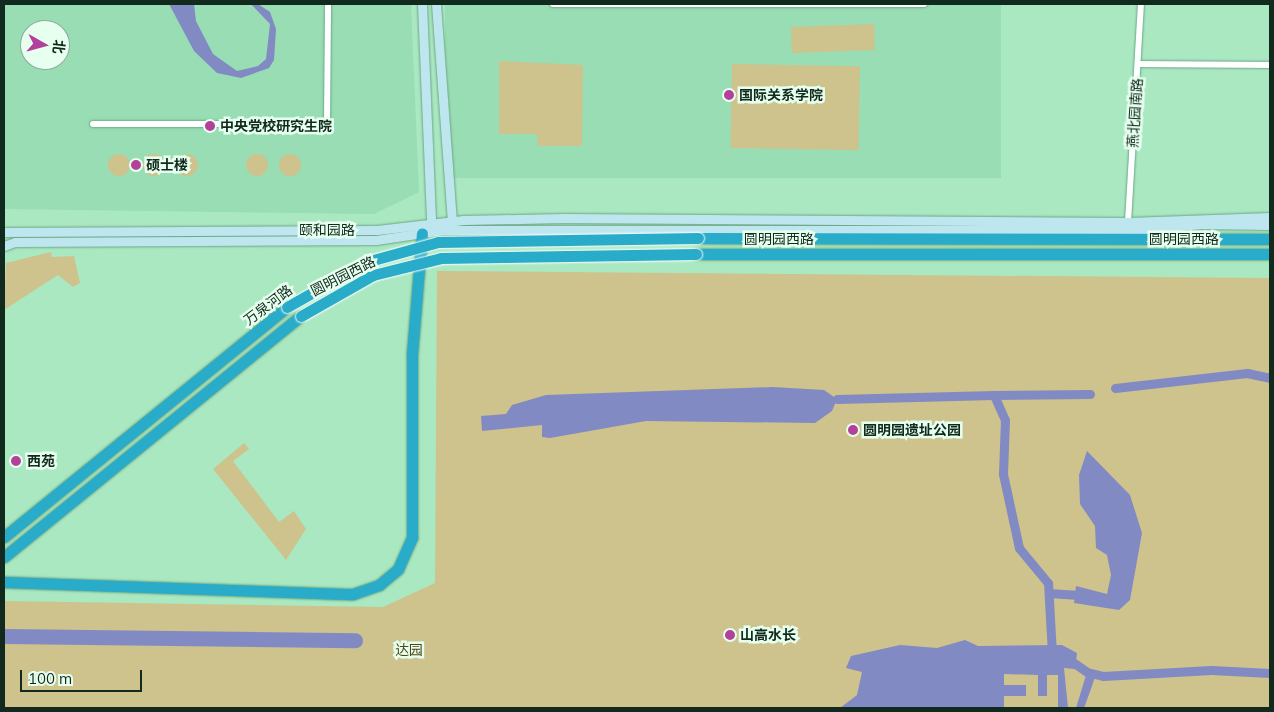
<!DOCTYPE html>
<meta charset="utf-8">
<style>
body{margin:0}
#map{position:relative;width:1274px;height:712px;overflow:hidden;background:#aae8c2;font-family:Mulish,"Noto Sans SC",sans-serif}
div>[style]{position:absolute}
.built>*{inset:0;background:#98ddb4;transform-origin:0 0}
.green>*{inset:0;background:#cec28d;transform-origin:0 0}
.round{border-radius:50%}
.water>*{inset:0;background:#828ac3}
.canal>*{height:9px;margin:-4.5px;padding:0 4.5px;transform-origin:4.5px;border-radius:4.5px;background:#828ac3}
.river>*{height:15px;margin:-7.5px;padding:0 7.5px;transform-origin:7.5px;border-radius:7.5px;background:#828ac3}
.roads{filter:drop-shadow(0 0 1px #6ca784) drop-shadow(0 0 1px #6ca784)}
.street>*{height:6px;margin:-3px;padding:0 3px;transform-origin:3px;border-radius:3px;background:#fff}
.secondary>*{height:9px;margin:-4.5px;padding:0 4.5px;transform-origin:4.5px;border-radius:4.5px;background:#bee6ef}
.highway>*{height:11px;margin:-5.5px;padding:0 5.5px;transform-origin:5.5px;border-radius:5.5px;background:#28acc9}
.bridges{filter:drop-shadow(0 0 1px #fff) drop-shadow(0 0 1px #fff)}
.highway-bridge>*{height:11px;margin:-5.5px;padding:0 5.5px;transform-origin:5.5px;border-radius:5.5px;background:#28acc9}
.dots>*{width:14px;height:14px;translate:-50% -50%;box-sizing:border-box;border:2px solid #e7ffef;border-radius:50%}
span{translate:-50% -50%;white-space:nowrap;text-align:center;line-height:1.15;-webkit-text-stroke:5px #e7ffef;paint-order:stroke}
.poi-label{font-size:14px;color:#122a1d;font-weight:700}
.left{translate:0 -50%;text-align:left}
.street-label{font-size:14px;color:#122a1d}
.park-label{font-size:14px;color:#504614}
.frame{position:absolute;inset:0;border:5px solid #122a1d;pointer-events:none}
.north{position:absolute;left:20px;top:20px;width:50px;height:50px;box-sizing:border-box;background:#e7ffef;border:1px solid #92aa9b;border-radius:50%;rotate:97deg;font-size:14px;font-weight:700;line-height:20px;text-align:center;color:#122a1d}
.north::after{content:'';display:block;margin:auto;width:18px;height:22px;background:#b3409a;clip-path:polygon(50% 0,100% 100%,50% 72%,0 100%)}
.scale{position:absolute;left:20px;top:670px;width:122px;height:22px;box-sizing:border-box;border:2px solid #122a1d;border-top:0;padding-left:6px;font-size:15px;line-height:18px;white-space:nowrap;color:#122a1d;-webkit-text-stroke:4px #e7ffef;paint-order:stroke}
</style>
<div id="map">
<div class="built">
<i style="clip-path:polygon(evenodd,4px 4px,411px 4px,419px 192px,374px 214px,4px 209px,4px 4px,30px 30px,60px 30px,60px 60px,30px 60px,30px 30px)"></i>
<i style="left:445px;top:4px;width:556px;height:174px"></i>
</div>
<div class="green">
<i style="left:874px;top:24px;width:26px;height:83px;rotate:88deg"></i>
<i style="clip-path:polygon(499px 61px,583px 65px,582px 146px,538px 146px,537px 134px,499px 134px)"></i>
<i style="left:732px;top:64px;width:128px;height:84px;rotate:1deg"></i>
<i class="round" style="left:246px;top:154px;width:22px;height:22px"></i>
<i class="round" style="left:143px;top:154px;width:22px;height:22px"></i>
<i class="round" style="left:279px;top:154px;width:22px;height:22px"></i>
<i class="round" style="left:176px;top:154px;width:22px;height:22px"></i>
<i class="round" style="left:108px;top:154px;width:22px;height:22px"></i>
<i style="clip-path:polygon(51px 252px,52px 257px,74px 256px,80px 283px,73px 287px,58px 275px,4px 310px,6px 263px)"></i>
<i style="clip-path:polygon(437px 271px,1270px 278px,1270px 708px,4px 708px,4px 601px,383px 607px,435px 583px)"></i>
<i style="clip-path:polygon(244px 443px,249px 449px,233px 461px,279px 522px,294px 511px,306px 529px,286px 560px,213px 469px)"></i>
</div>
<div class="water">
<i style="clip-path:polygon(169px 4px,194px 4px,196px 21px,213px 54px,237px 71px,258px 66px,266px 59px,270px 24px,251px 4px,258px 4px,270px 12px,276px 29px,274px 60px,269px 68px,241px 78px,217px 73px,194px 51px)"></i>
<i style="clip-path:polygon(773px 387px,824px 390px,837px 399px,832px 411px,815px 423px,646px 421px,550px 438px,542px 437px,542px 425px,482px 431px,481px 416px,506px 414px,512px 405px,546px 395px)"></i>
<i style="clip-path:polygon(1087px 451px,1130px 495px,1142px 533px,1130px 600px,1119px 610px,1074px 603px,1076px 586px,1107px 594px,1111px 575px,1107px 555px,1096px 548px,1095px 526px,1080px 504px,1079px 475px)"></i>
<i style="clip-path:polygon(965px 640px,978px 646px,1062px 645px,1077px 653px,1075px 669px,1064px 668px,1068px 708px,1037px 708px,1058px 707px,1058px 675px,1047px 675px,1047px 696px,1038px 696px,1038px 675px,1004px 674px,1004px 685px,1026px 685px,1026px 696px,1004px 696px,1004px 708px,840px 708px,857px 695px,862px 672px,846px 668px,851px 656px,900px 645px,937px 648px)"></i>
<i style="clip-path:polygon(1087px 672px,1096px 674px,1092px 686px,1084px 708px,1076px 708px)"></i>
</div>
<div class="canal">
<i style="left:1115px;top:388px;width:133px;rotate:-6.5deg"></i>
<i style="left:1247px;top:373px;width:24px;rotate:12deg"></i>
<i style="left:837px;top:399px;width:157px;rotate:-1.5deg"></i>
<i style="left:1049px;top:593px;width:26px;rotate:4deg"></i>
<i style="left:1052px;top:654px;width:71px;rotate:-93.2deg"></i>
<i style="left:1048px;top:583px;width:45px;rotate:-129.6deg"></i>
<i style="left:1019px;top:548px;width:76px;rotate:-102.2deg"></i>
<i style="left:1003px;top:474px;width:54px;rotate:-87.9deg"></i>
<i style="left:1005px;top:420px;width:27px;rotate:-114deg"></i>
<i style="left:994px;top:395px;width:96px;rotate:-0.6deg"></i>
<i style="left:1067px;top:658px;width:24px;rotate:35deg"></i>
<i style="left:1087px;top:672px;width:16px;rotate:14deg"></i>
<i style="left:1103px;top:676px;width:108px;rotate:-3.2deg"></i>
<i style="left:1211px;top:670px;width:59px;rotate:2.9deg"></i>
</div>
<div class="river">
<i style="left:4px;top:636px;width:351px;rotate:0.7deg"></i>
</div>
<div class="roads">
<div class="street">
<i style="left:553px;top:4px;width:371px"></i>
<i style="left:1138px;top:64px;width:132px;rotate:0.4deg"></i>
<i style="left:93px;top:124px;width:234px"></i>
<i style="left:327px;top:124px;width:120px;rotate:-89.5deg"></i>
<i style="left:1128px;top:222px;width:218px;rotate:-86.6deg"></i>
</div>
<div class="secondary">
<i style="left:422px;top:4px;width:219px;rotate:87.6deg"></i>
<i style="left:436px;top:4px;width:218px;rotate:85.8deg"></i>
<i style="left:4px;top:232px;width:373px;rotate:-0.3deg"></i>
<i style="left:377px;top:230px;width:87px;rotate:-6.6deg"></i>
<i style="left:463px;top:220px;width:100px;rotate:-1.1deg"></i>
<i style="left:563px;top:218px;width:565px;rotate:0.41deg"></i>
<i style="left:1128px;top:222px;width:142px;rotate:-2deg"></i>
<i style="left:4px;top:246px;width:12px;rotate:-20deg"></i>
<i style="left:15px;top:242px;width:361px;rotate:-0.3deg"></i>
<i style="left:376px;top:240px;width:69px;rotate:-8.4deg"></i>
<i style="left:444px;top:230px;width:693px"></i>
<i style="left:1137px;top:230px;width:65px;rotate:-5.3deg"></i>
<i style="left:1202px;top:224px;width:68px;rotate:0.8deg"></i>
</div>
<div class="highway">
<i style="left:698px;top:238px;width:572px;rotate:0.1deg"></i>
<i style="left:696px;top:254px;width:574px"></i>
<i style="left:4px;top:537px;width:365px;rotate:-39.1deg"></i>
<i style="left:4px;top:557px;width:382px;rotate:-39.1deg"></i>
<i style="left:4px;top:582px;width:349px;rotate:2deg"></i>
<i style="left:353px;top:594px;width:28px;rotate:-19deg"></i>
<i style="left:379px;top:585px;width:25px;rotate:-40deg"></i>
<i style="left:398px;top:569px;width:35px;rotate:-66deg"></i>
<i style="left:412px;top:537px;width:183px;rotate:-90deg"></i>
<i style="left:412px;top:354px;width:121px;rotate:-85.3deg"></i>
</div>
</div>
<div class="bridges">
<div class="highway-bridge">
<i style="left:287px;top:307px;width:91px;rotate:-29.7deg"></i>
<i style="left:366px;top:262px;width:75px;rotate:-15.5deg"></i>
<i style="left:438px;top:242px;width:260px;rotate:-0.9deg"></i>
<i style="left:301px;top:316px;width:83px;rotate:-29.7deg"></i>
<i style="left:373px;top:275px;width:70px;rotate:-14deg"></i>
<i style="left:441px;top:258px;width:255px;rotate:-0.9deg"></i>
</div>
</div>
<div class="dots">
<i style="left:729px;top:95px;background:#b3409a"></i>
<i style="left:210px;top:126px;background:#b3409a"></i>
<i style="left:136px;top:165px;background:#b3409a"></i>
<i style="left:853px;top:430px;background:#b3409a"></i>
<i style="left:16px;top:461px;background:#b3409a"></i>
<i style="left:730px;top:635px;background:#b3409a"></i>
</div>
<div class="poi-label">
<span class="left" style="left:739px;top:95px">国际关系学院</span>
<span class="left" style="left:220px;top:126px">中央党校研究生院</span>
<span class="left" style="left:146px;top:165px">硕士楼</span>
<span class="left" style="left:863px;top:430px">圆明园遗址公园</span>
<span class="left" style="left:27px;top:461px">西苑</span>
<span class="left" style="left:740px;top:635px">山高水长</span>
</div>
<div class="street-label">
<span style="left:1135px;top:113px;rotate:-86deg">燕北园南路</span>
<span style="left:327px;top:230px">颐和园路</span>
<span style="left:779px;top:239px">圆明园西路</span>
<span style="left:1184px;top:239px">圆明园西路</span>
<span style="left:343px;top:276px;rotate:-27deg">圆明园西路</span>
<span style="left:268px;top:305px;rotate:-37deg">万泉河路</span>
</div>
<div class="park-label">
<span style="left:409px;top:650px">达园</span>
</div>
<div class="frame"></div>
<div class="north">北</div>
<div class="scale">100 m</div>
</div>
